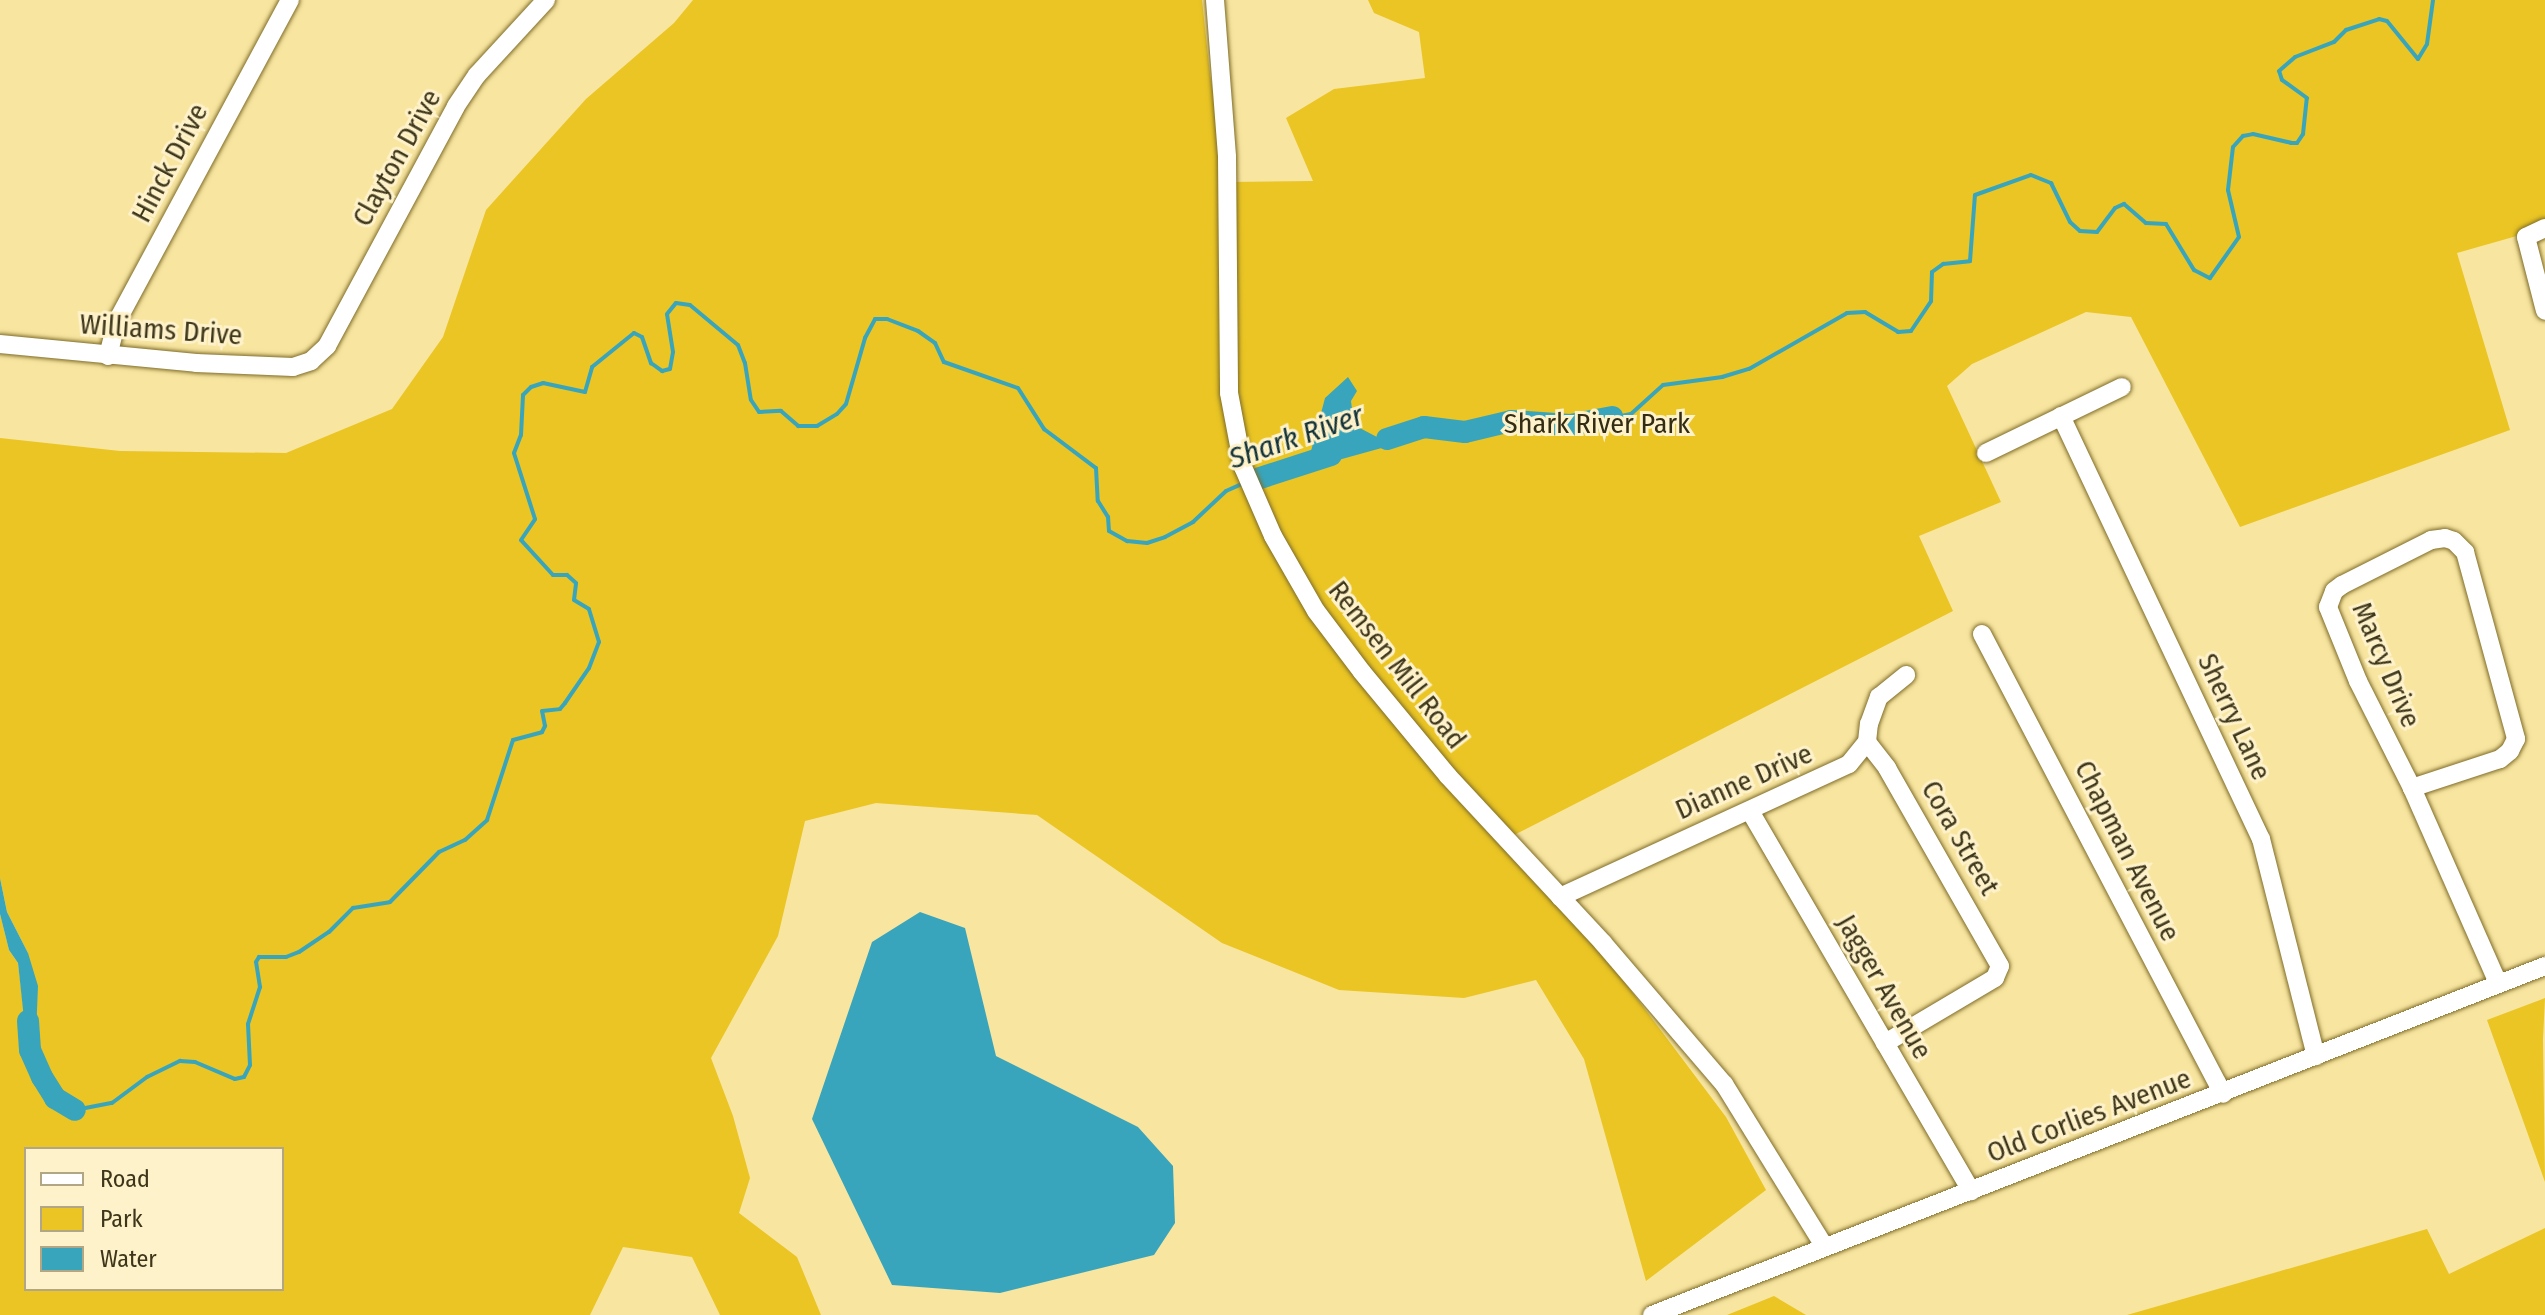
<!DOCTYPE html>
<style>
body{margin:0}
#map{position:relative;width:2545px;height:1315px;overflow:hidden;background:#f8e5a0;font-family:"Fira Sans Condensed",sans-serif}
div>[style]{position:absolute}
.green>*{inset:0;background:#eac524}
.water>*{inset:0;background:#39a5bc}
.stream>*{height:4px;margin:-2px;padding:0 2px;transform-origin:2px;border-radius:2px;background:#39a5bc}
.river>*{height:22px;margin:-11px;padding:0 11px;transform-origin:11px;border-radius:11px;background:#39a5bc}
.roads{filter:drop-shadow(0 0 2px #7e6c28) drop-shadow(0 0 2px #7e6c28)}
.minor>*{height:18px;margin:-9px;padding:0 9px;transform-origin:9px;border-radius:9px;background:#fff}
span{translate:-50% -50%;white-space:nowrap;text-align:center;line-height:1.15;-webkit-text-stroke:6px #fef2ca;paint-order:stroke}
.street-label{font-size:28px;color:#3e361a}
.park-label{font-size:28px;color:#332c14}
.water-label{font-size:30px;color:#13333a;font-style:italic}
.legend{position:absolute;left:24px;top:1147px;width:260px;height:144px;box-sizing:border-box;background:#fef2ca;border:2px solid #b1a784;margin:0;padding:10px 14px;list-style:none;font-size:24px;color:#3e361a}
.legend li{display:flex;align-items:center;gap:16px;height:40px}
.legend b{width:40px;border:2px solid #b1a784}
</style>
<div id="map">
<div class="green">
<i style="clip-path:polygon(evenodd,693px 0,1202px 0,1210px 75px,1229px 182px,1313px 181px,1286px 118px,1334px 89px,1425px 78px,1419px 32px,1374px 13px,1368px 0,2545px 0,2545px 228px,2457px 253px,2510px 430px,2240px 527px,2131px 317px,2086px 312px,1972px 364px,1947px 386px,2001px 502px,1919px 536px,1953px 611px,1514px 835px,1726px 1117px,1766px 1190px,1646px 1281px,1584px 1059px,1536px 980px,1464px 998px,1339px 990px,1222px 943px,1037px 815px,876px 803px,805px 821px,778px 936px,711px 1058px,733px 1116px,750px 1178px,739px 1213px,797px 1257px,821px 1315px,720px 1315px,692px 1257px,623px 1247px,590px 1315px,0 1315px,0 914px,9px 950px,18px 963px,29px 1055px,28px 953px,7px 912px,0 878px,0 438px,120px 451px,286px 453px,392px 409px,443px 337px,486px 210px,586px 99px,674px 23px,693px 0,26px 1149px,282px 1149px,282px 1289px,26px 1289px,26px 1149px)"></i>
<i style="clip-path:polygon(2545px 998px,2543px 1039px,2545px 1182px,2487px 1020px)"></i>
<i style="clip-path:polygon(2545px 1228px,2545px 1315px,2127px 1315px,2427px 1229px,2449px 1274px)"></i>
<i style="clip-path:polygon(1774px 1296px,1806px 1315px,1727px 1315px)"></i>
</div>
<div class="water">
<i style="clip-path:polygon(1348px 377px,1357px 391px,1351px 401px,1354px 425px,1377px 437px,1414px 428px,1414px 439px,1306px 469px,1300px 464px,1310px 455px,1325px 398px)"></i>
<i style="clip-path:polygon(0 878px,7px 912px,28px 953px,38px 986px,36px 1035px,28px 1056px,18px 963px,9px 950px,0 914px)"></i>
<i style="clip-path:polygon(920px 912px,965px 928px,996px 1056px,1138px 1127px,1173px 1166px,1175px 1223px,1154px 1255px,1000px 1293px,892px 1285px,812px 1119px,872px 942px)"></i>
</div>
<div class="stream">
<i style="left:1414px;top:428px;width:78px"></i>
<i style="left:1492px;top:428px;width:38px;rotate:-7deg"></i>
<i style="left:1530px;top:423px;width:44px;rotate:3.9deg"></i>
<i style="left:1574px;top:426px;width:58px;rotate:-11.9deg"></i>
<i style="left:1631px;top:414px;width:43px;rotate:-42.2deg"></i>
<i style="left:1663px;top:385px;width:60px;rotate:-7.7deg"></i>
<i style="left:1722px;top:377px;width:28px;rotate:-17deg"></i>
<i style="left:1749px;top:369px;width:113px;rotate:-29.7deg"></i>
<i style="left:1847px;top:313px;width:18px;rotate:-3deg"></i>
<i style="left:1865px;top:312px;width:39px;rotate:31deg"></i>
<i style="left:1898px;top:332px;width:13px;rotate:-4deg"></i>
<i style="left:1911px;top:331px;width:36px;rotate:-56deg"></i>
<i style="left:1931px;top:301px;width:29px;rotate:-88deg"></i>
<i style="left:1932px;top:272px;width:14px;rotate:-36deg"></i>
<i style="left:1943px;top:264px;width:27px;rotate:-6deg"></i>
<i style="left:1970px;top:261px;width:66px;rotate:-85.7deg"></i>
<i style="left:1975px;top:195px;width:59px;rotate:-19.7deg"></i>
<i style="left:2031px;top:175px;width:22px;rotate:22deg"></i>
<i style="left:2051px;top:183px;width:43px;rotate:64deg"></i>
<i style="left:2070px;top:222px;width:13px;rotate:42deg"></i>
<i style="left:2080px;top:231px;width:17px;rotate:3deg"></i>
<i style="left:2097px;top:232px;width:30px;rotate:-53deg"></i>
<i style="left:2115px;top:208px;width:10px;rotate:-24deg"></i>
<i style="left:2124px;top:204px;width:29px;rotate:41deg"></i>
<i style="left:2146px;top:223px;width:20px;rotate:3deg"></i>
<i style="left:2166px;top:224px;width:54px;rotate:58.7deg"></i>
<i style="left:2194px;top:270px;width:18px;rotate:27deg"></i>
<i style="left:2210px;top:278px;width:50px;rotate:-54.7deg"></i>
<i style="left:2239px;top:237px;width:48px;rotate:-103.2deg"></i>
<i style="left:2228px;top:190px;width:43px;rotate:-83.4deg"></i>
<i style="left:2233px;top:147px;width:15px;rotate:-48deg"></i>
<i style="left:2243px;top:136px;width:10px;rotate:-11deg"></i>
<i style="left:2253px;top:134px;width:39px;rotate:13deg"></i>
<i style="left:2291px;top:143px;width:6px"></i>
<i style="left:2297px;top:143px;width:11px;rotate:-56deg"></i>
<i style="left:2303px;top:134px;width:36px;rotate:-84deg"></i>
<i style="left:2307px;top:98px;width:31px;rotate:-144deg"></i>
<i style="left:2282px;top:80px;width:9px;rotate:-108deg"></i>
<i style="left:2279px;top:71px;width:21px;rotate:-41deg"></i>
<i style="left:2295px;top:57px;width:42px;rotate:-21deg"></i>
<i style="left:2334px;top:42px;width:17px;rotate:-45deg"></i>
<i style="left:2346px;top:30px;width:35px;rotate:-18deg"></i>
<i style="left:2379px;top:19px;width:8px;rotate:14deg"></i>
<i style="left:2387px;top:21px;width:49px;rotate:50.8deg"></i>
<i style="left:2418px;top:59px;width:17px;rotate:-59deg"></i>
<i style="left:2427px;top:44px;width:44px;rotate:-82.2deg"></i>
<i style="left:75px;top:1110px;width:38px;rotate:-11deg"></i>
<i style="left:112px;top:1103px;width:44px;rotate:-36.6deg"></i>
<i style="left:147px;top:1077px;width:37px;rotate:-26deg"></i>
<i style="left:180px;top:1061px;width:15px;rotate:4deg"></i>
<i style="left:195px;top:1062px;width:43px;rotate:23deg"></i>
<i style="left:235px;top:1079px;width:9px;rotate:-13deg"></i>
<i style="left:244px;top:1077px;width:13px;rotate:-63deg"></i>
<i style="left:250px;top:1065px;width:41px;rotate:-92.8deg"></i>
<i style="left:248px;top:1024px;width:39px;rotate:-72deg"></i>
<i style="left:260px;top:987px;width:25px;rotate:-99deg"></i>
<i style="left:256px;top:962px;width:6px;rotate:-59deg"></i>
<i style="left:259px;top:957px;width:27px"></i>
<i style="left:286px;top:957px;width:14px;rotate:-21deg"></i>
<i style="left:299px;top:952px;width:36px;rotate:-34deg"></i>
<i style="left:329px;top:932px;width:34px;rotate:-45deg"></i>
<i style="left:353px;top:908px;width:37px;rotate:-9deg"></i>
<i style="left:390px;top:902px;width:70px;rotate:-45.6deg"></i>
<i style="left:439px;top:852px;width:29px;rotate:-25deg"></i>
<i style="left:465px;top:840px;width:30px;rotate:-42deg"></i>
<i style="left:487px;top:820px;width:84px;rotate:-72deg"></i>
<i style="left:513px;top:740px;width:30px;rotate:-15deg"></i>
<i style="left:542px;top:732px;width:7px;rotate:-63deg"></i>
<i style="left:545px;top:726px;width:15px;rotate:-101deg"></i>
<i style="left:542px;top:711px;width:18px;rotate:-6deg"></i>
<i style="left:560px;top:709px;width:8px;rotate:-50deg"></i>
<i style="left:565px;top:703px;width:42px;rotate:-55.6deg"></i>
<i style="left:589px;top:668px;width:28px;rotate:-69deg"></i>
<i style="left:599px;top:642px;width:34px;rotate:-107deg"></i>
<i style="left:589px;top:609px;width:17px;rotate:-149deg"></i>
<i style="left:574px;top:600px;width:17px;rotate:-83deg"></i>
<i style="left:576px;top:583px;width:12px;rotate:-138deg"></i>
<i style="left:567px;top:575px;width:14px;rotate:180deg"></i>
<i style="left:553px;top:575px;width:47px;rotate:-132.4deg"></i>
<i style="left:521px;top:540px;width:25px;rotate:-56deg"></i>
<i style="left:535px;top:519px;width:69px;rotate:-107.7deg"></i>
<i style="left:514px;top:453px;width:19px;rotate:-69deg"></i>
<i style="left:521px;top:435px;width:40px;rotate:-87.1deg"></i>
<i style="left:523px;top:395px;width:11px;rotate:-45deg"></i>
<i style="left:531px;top:387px;width:13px;rotate:-18deg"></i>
<i style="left:543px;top:383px;width:43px;rotate:12.1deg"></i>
<i style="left:585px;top:392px;width:26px;rotate:-74deg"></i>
<i style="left:592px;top:367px;width:54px;rotate:-39deg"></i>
<i style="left:634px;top:333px;width:9px;rotate:27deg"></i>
<i style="left:642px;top:337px;width:28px;rotate:71deg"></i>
<i style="left:651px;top:363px;width:14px;rotate:36deg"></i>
<i style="left:662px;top:371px;width:8px;rotate:-14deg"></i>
<i style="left:670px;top:369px;width:17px;rotate:-80deg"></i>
<i style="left:673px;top:352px;width:38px;rotate:-99deg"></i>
<i style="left:667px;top:314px;width:14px;rotate:-51deg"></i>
<i style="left:676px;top:303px;width:14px;rotate:8deg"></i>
<i style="left:690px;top:305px;width:62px;rotate:39.8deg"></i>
<i style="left:738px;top:345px;width:19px;rotate:69deg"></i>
<i style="left:745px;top:363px;width:37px;rotate:81deg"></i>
<i style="left:751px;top:400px;width:14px;rotate:56deg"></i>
<i style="left:759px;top:412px;width:22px;rotate:-3deg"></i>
<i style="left:781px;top:411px;width:23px;rotate:41deg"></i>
<i style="left:798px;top:426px;width:19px"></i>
<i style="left:817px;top:426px;width:23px;rotate:-31deg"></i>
<i style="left:837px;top:414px;width:13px;rotate:-48deg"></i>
<i style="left:846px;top:404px;width:69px;rotate:-73.9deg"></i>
<i style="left:865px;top:338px;width:21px;rotate:-62deg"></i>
<i style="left:875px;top:319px;width:12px"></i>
<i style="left:887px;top:319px;width:33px;rotate:21deg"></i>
<i style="left:918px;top:331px;width:21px;rotate:35deg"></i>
<i style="left:935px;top:343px;width:21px;rotate:65deg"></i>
<i style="left:944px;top:362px;width:78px;rotate:19.4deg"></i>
<i style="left:1018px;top:388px;width:49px;rotate:57.6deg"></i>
<i style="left:1044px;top:429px;width:65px;rotate:36.9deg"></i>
<i style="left:1096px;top:468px;width:33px;rotate:87deg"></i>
<i style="left:1098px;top:501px;width:19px;rotate:58deg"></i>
<i style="left:1108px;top:517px;width:14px;rotate:86deg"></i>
<i style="left:1109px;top:531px;width:21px;rotate:29deg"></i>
<i style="left:1127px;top:541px;width:20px;rotate:6deg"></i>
<i style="left:1147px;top:543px;width:19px;rotate:-18deg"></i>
<i style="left:1165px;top:537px;width:32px;rotate:-28deg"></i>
<i style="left:1193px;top:522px;width:45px;rotate:-43.2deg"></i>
<i style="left:1226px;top:491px;width:20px;rotate:-24deg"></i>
</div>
<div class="river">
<i style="left:1387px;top:439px;width:39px;rotate:-18deg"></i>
<i style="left:1424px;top:427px;width:41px;rotate:7deg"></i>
<i style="left:1465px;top:432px;width:47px;rotate:-13.4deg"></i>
<i style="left:1511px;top:421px;width:59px;rotate:3.9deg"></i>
<i style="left:1570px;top:425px;width:43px;rotate:-10.8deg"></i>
<i style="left:1254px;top:480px;width:81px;rotate:-18deg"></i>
<i style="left:28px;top:1021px;width:29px;rotate:86deg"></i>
<i style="left:30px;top:1050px;width:30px;rotate:66deg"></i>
<i style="left:42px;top:1077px;width:25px;rotate:58deg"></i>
<i style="left:55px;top:1098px;width:23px;rotate:31deg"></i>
</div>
<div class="roads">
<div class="minor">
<i style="left:1215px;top:0;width:157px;rotate:85.6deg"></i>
<i style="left:1227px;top:157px;width:236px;rotate:89.5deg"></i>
<i style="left:1229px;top:393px;width:75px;rotate:79.3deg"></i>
<i style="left:1243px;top:467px;width:75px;rotate:66.5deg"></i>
<i style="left:1273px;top:536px;width:86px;rotate:60.2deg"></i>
<i style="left:1316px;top:611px;width:76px;rotate:53deg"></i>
<i style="left:1362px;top:672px;width:135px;rotate:50.4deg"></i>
<i style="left:1448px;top:776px;width:228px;rotate:47.1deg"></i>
<i style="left:1603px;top:943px;width:186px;rotate:49.4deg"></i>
<i style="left:1724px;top:1084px;width:190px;rotate:58.3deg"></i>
<i style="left:2545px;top:228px;width:21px;rotate:155deg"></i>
<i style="left:2526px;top:237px;width:76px;rotate:75.6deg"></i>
<i style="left:0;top:344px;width:197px;rotate:5.5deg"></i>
<i style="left:196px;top:363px;width:97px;rotate:2.4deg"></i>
<i style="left:293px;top:367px;width:19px;rotate:-18deg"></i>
<i style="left:311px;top:361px;width:22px;rotate:-43deg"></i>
<i style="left:327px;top:346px;width:272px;rotate:-61.7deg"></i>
<i style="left:456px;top:106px;width:37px;rotate:-56deg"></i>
<i style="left:477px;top:75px;width:102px;rotate:-47.4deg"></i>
<i style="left:108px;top:356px;width:34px;rotate:-76deg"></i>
<i style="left:116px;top:323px;width:367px;rotate:-61.7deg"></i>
<i style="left:2061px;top:416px;width:468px;rotate:64.7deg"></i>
<i style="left:2261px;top:839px;width:224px;rotate:75.8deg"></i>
<i style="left:1986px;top:453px;width:151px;rotate:-25.9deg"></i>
<i style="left:2445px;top:538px;width:9px;rotate:18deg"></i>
<i style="left:2454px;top:541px;width:16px;rotate:45deg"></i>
<i style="left:2465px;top:552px;width:194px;rotate:74.7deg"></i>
<i style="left:2516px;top:739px;width:13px;rotate:117deg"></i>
<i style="left:2510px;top:751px;width:13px;rotate:141deg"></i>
<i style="left:2500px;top:759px;width:93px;rotate:161.8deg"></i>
<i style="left:2412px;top:788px;width:120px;rotate:-116.8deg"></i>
<i style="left:2358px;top:681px;width:80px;rotate:-112.1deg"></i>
<i style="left:2328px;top:607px;width:17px;rotate:-69deg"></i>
<i style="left:2334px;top:591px;width:10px;rotate:-37deg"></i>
<i style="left:2342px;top:585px;width:100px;rotate:-26.8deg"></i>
<i style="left:2431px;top:540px;width:14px;rotate:-8deg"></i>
<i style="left:1982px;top:634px;width:519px;rotate:62.35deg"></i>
<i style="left:1867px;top:742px;width:33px;rotate:52deg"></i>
<i style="left:1887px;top:768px;width:228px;rotate:60.3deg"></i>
<i style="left:2000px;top:966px;width:13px;rotate:113deg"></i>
<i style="left:1995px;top:978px;width:128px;rotate:149.4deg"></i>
<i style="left:2412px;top:788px;width:213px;rotate:66.2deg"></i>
<i style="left:1750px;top:811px;width:440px;rotate:59.8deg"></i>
<i style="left:1560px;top:897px;width:318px;rotate:-24.7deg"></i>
<i style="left:1849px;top:764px;width:28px;rotate:-51deg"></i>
<i style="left:1867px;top:742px;width:18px;rotate:-84deg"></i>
<i style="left:1869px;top:724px;width:29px;rotate:-70deg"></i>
<i style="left:1879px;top:697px;width:35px;rotate:-39deg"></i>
<i style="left:1652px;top:1315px;width:959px;rotate:-21.35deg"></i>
</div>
</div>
<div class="street-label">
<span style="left:397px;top:158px;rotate:-61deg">Clayton Drive</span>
<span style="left:170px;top:163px;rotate:-62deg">Hinck Drive</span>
<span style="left:161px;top:330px;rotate:4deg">Williams Drive</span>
<span style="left:1397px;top:665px;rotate:52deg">Remsen Mill Road</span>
<span style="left:2386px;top:665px;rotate:67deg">Marcy Drive</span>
<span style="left:2234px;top:717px;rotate:65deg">Sherry Lane</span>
<span style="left:1744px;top:782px;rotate:-24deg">Dianne Drive</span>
<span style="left:1960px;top:838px;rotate:60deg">Cora Street</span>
<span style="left:2127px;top:851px;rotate:63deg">Chapman Avenue</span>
<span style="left:1884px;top:987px;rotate:60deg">Jagger Avenue</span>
<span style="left:2089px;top:1116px;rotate:-21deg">Old Corlies Avenue</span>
</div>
<div class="park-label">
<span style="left:1597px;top:424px">Shark River Park</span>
</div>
<div class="water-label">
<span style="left:1296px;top:437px;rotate:-19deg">Shark River</span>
</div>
<ul class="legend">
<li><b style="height:10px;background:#fff"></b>Road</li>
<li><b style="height:22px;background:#eac524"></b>Park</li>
<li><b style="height:22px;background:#39a5bc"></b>Water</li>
</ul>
</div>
